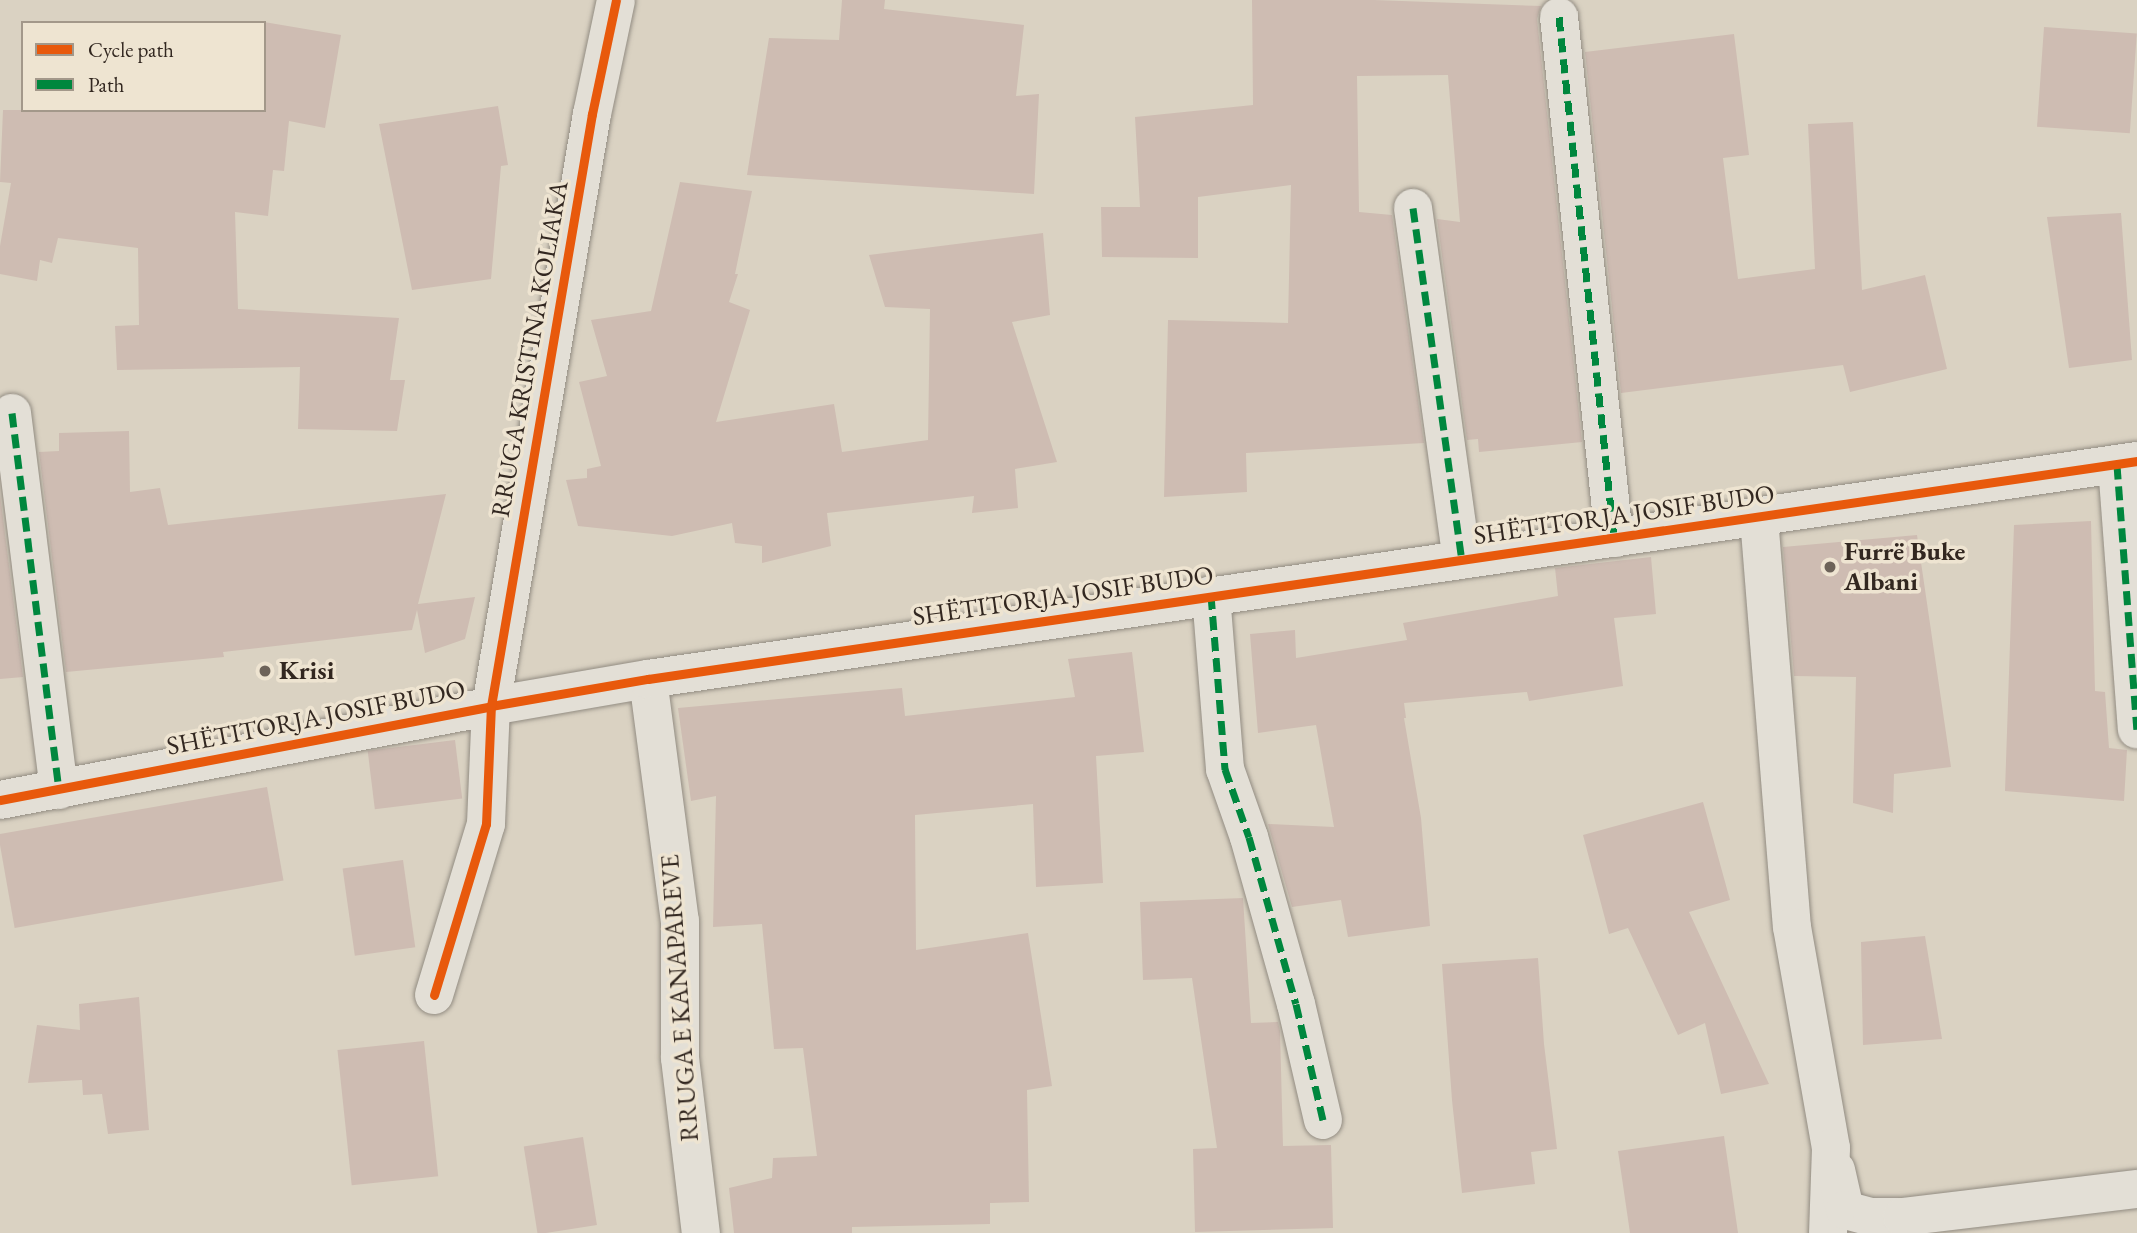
<!DOCTYPE html>
<meta charset="utf-8">
<style>
body{margin:0}
#map{position:relative;width:2137px;height:1233px;overflow:hidden;background:#dad2c2;font-family:"EB Garamond",serif}
div>[style]{position:absolute}
.building>*{inset:0;background:#cebcb2;transform-origin:0 0}
.roads{filter:drop-shadow(0 0 2px #928c82) drop-shadow(0 0 2px #928c82)}
.minor>*{height:38px;margin:-19px;padding:0 19px;transform-origin:19px;border-radius:19px;background:#e3dfd6}
.tertiary>*{height:38px;margin:-19px;padding:0 19px;transform-origin:19px;border-radius:19px;background:#e3dfd6}
.secondary>*{height:38px;margin:-19px;padding:0 19px;transform-origin:19px;border-radius:19px;background:#e3dfd6}
.quiet>*{height:7px;margin-top:-3.5px;transform-origin:0;background:repeating-linear-gradient(90deg,#00873e 0 14px,transparent 0 21px)}
.cycleway>*{height:9px;margin:-4.5px;padding:0 4.5px;transform-origin:4.5px;border-radius:4.5px;background:#e8590c}
.dots>*{width:19px;height:19px;translate:-50% -50%;box-sizing:border-box;border:4px solid #eee4d1;border-radius:50%}
span{translate:-50% -50%;white-space:nowrap;text-align:center;line-height:1.15;-webkit-text-stroke:7px #eee4d1;paint-order:stroke}
.street-label{font-size:26px;color:#322720}
.poi-label{font-size:26px;color:#322720;font-weight:700}
.left{translate:0 -50%;text-align:left}
.legend{position:absolute;left:21px;top:21px;width:245px;height:91px;box-sizing:border-box;background:#eee4d1;border:2px solid #a3988a;margin:0;padding:9px 12px;list-style:none;font-size:21px;color:#322720}
.legend li{display:flex;align-items:center;gap:14px;height:35px}
.legend b{width:35px;border:2px solid #a3988a}
</style>
<div id="map">
<div class="building">
<i style="clip-path:polygon(842px 0,885px 0,884px 9px,1024px 25px,1016px 96px,1039px 94px,1034px 194px,747px 175px,769px 38px,839px 40px)"></i>
<i style="clip-path:polygon(1252px 0,1374px 0,1541px 6px,1537px 19px,1582px 442px,1479px 452px,1478px 439px,1467px 440px,1437px 219px,1460px 222px,1448px 75px,1357px 76px,1359px 212px,1392px 215px,1424px 443px,1246px 453px,1247px 492px,1164px 497px,1168px 320px,1288px 323px,1291px 185px,1198px 197px,1198px 258px,1102px 257px,1101px 207px,1140px 207px,1135px 117px,1253px 105px)"></i>
<i style="clip-path:polygon(264px 22px,341px 35px,325px 128px,289px 121px,284px 171px,273px 170px,268px 216px,235px 212px,238px 309px,399px 318px,390px 380px,405px 380px,397px 431px,298px 429px,300px 367px,117px 370px,115px 326px,139px 325px,138px 248px,58px 238px,52px 263px,40px 260px,37px 281px,0 274px,0 246px,11px 183px,0 182px,3px 110px,264px 110px)"></i>
<i style="left:2044px;top:27px;width:93px;height:100px;rotate:4deg"></i>
<i style="clip-path:polygon(1734px 34px,1749px 155px,1723px 158px,1738px 279px,1815px 269px,1808px 124px,1853px 122px,1862px 290px,1925px 275px,1947px 369px,1850px 392px,1843px 365px,1621px 393px,1585px 52px)"></i>
<i style="clip-path:polygon(498px 106px,508px 165px,501px 166px,491px 279px,412px 290px,379px 124px)"></i>
<i style="clip-path:polygon(680px 182px,752px 191px,735px 274px,738px 274px,729px 302px,750px 310px,716px 422px,834px 404px,842px 452px,928px 440px,930px 309px,885px 307px,869px 255px,1043px 233px,1050px 315px,1012px 322px,1057px 462px,1015px 469px,1018px 508px,972px 513px,974px 496px,827px 513px,831px 546px,762px 563px,762px 546px,735px 543px,732px 523px,672px 536px,578px 526px,566px 480px,587px 478px,587px 469px,601px 466px,579px 382px,607px 376px,591px 320px,651px 311px)"></i>
<i style="clip-path:polygon(2121px 213px,2132px 360px,2069px 368px,2047px 217px)"></i>
<i style="clip-path:polygon(129px 431px,130px 492px,160px 488px,168px 525px,446px 494px,418px 604px,475px 597px,465px 639px,425px 653px,417px 610px,412px 630px,223px 652px,224px 657px,66px 672px,39px 452px,59px 451px,59px 433px)"></i>
<i style="clip-path:polygon(0 494px,23px 677px,0 679px)"></i>
<i style="clip-path:polygon(2091px 521px,2095px 691px,2105px 692px,2109px 748px,2127px 750px,2124px 801px,2005px 791px,2014px 525px)"></i>
<i style="clip-path:polygon(1917px 535px,1951px 767px,1894px 774px,1893px 813px,1853px 803px,1856px 677px,1794px 676px,1783px 547px)"></i>
<i style="clip-path:polygon(1651px 557px,1656px 614px,1614px 618px,1623px 686px,1529px 701px,1527px 692px,1404px 703px,1406px 718px,1404px 718px,1421px 818px,1430px 926px,1348px 937px,1341px 900px,1292px 907px,1268px 824px,1334px 827px,1316px 725px,1258px 733px,1250px 634px,1295px 630px,1296px 658px,1407px 640px,1403px 623px,1558px 596px,1555px 568px)"></i>
<i style="clip-path:polygon(1132px 652px,1144px 752px,1096px 756px,1103px 883px,1036px 887px,1033px 804px,915px 815px,916px 950px,1028px 933px,1052px 1086px,1027px 1090px,1029px 1202px,990px 1203px,990px 1224px,852px 1227px,852px 1233px,734px 1233px,729px 1188px,772px 1178px,773px 1158px,817px 1156px,803px 1048px,774px 1049px,762px 924px,713px 927px,716px 796px,691px 801px,678px 708px,902px 688px,905px 716px,1075px 697px,1068px 659px)"></i>
<i style="left:455px;top:740px;width:59px;height:88px;rotate:83deg"></i>
<i style="left:267px;top:787px;width:95px;height:273px;rotate:80deg"></i>
<i style="clip-path:polygon(1703px 802px,1730px 900px,1689px 912px,1769px 1084px,1721px 1094px,1705px 1023px,1678px 1035px,1628px 928px,1609px 934px,1583px 835px)"></i>
<i style="left:403px;top:860px;width:88px;height:61px;rotate:82deg"></i>
<i style="clip-path:polygon(1243px 898px,1251px 1023px,1278px 1022px,1280px 1031px,1283px 1146px,1331px 1145px,1333px 1228px,1195px 1232px,1193px 1149px,1217px 1148px,1192px 978px,1143px 980px,1140px 902px)"></i>
<i style="clip-path:polygon(1925px 936px,1942px 1039px,1863px 1045px,1861px 942px)"></i>
<i style="clip-path:polygon(1538px 958px,1544px 1044px,1557px 1149px,1531px 1152px,1535px 1184px,1462px 1193px,1452px 1100px,1442px 964px)"></i>
<i style="clip-path:polygon(139px 997px,149px 1130px,108px 1134px,102px 1094px,83px 1095px,82px 1080px,28px 1083px,37px 1025px,80px 1030px,79px 1004px)"></i>
<i style="left:424px;top:1041px;width:136px;height:87px;rotate:84deg"></i>
<i style="clip-path:polygon(1724px 1136px,1738px 1233px,1630px 1233px,1618px 1151px)"></i>
<i style="left:583px;top:1137px;width:89px;height:60px;rotate:81deg"></i>
</div>
<div class="roads">
<div class="minor">
<i style="left:1559px;top:17px;width:524px;rotate:83.97deg"></i>
<i style="left:1413px;top:208px;width:355px;rotate:82.1deg"></i>
<i style="left:12px;top:413px;width:380px;rotate:82.9deg"></i>
<i style="left:2117px;top:465px;width:265px;rotate:85.7deg"></i>
<i style="left:1759px;top:518px;width:410px;rotate:85.4deg"></i>
<i style="left:1792px;top:927px;width:224px;rotate:80deg"></i>
<i style="left:1831px;top:1148px;width:85px;rotate:92deg"></i>
<i style="left:1211px;top:595px;width:175px;rotate:85.4deg"></i>
<i style="left:1225px;top:769px;width:72px;rotate:70.6deg"></i>
<i style="left:1249px;top:837px;width:173px;rotate:74.3deg"></i>
<i style="left:1296px;top:1004px;width:119px;rotate:76.9deg"></i>
<i style="left:648px;top:679px;width:244px;rotate:82.5deg"></i>
<i style="left:680px;top:921px;width:137px;rotate:90deg"></i>
<i style="left:680px;top:1058px;width:176px;rotate:83.2deg"></i>
<i style="left:434px;top:995px;width:179px;rotate:-73.1deg"></i>
<i style="left:486px;top:824px;width:118px;rotate:-87.6deg"></i>
<i style="left:1836px;top:1170px;width:41px;rotate:77.3deg"></i>
<i style="left:1845px;top:1210px;width:28px;rotate:15deg"></i>
<i style="left:1872px;top:1217px;width:30px"></i>
<i style="left:1902px;top:1217px;width:237px;rotate:-6.8deg"></i>
</div>
<div class="tertiary">
<i style="left:491px;top:706px;width:601px;rotate:-80.32deg"></i>
<i style="left:592px;top:114px;width:116px;rotate:-78.1deg"></i>
</div>
<div class="secondary">
<i style="left:0;top:800px;width:500px;rotate:-10.8deg"></i>
<i style="left:491px;top:706px;width:159px;rotate:-9.8deg"></i>
<i style="left:648px;top:679px;width:1505px;rotate:-8.33deg"></i>
</div>
</div>
<div class="quiet">
<i style="left:1559px;top:17px;width:524px;rotate:83.97deg"></i>
<i style="left:1413px;top:208px;width:355px;rotate:82.1deg"></i>
<i style="left:12px;top:413px;width:380px;rotate:82.9deg"></i>
<i style="left:2117px;top:465px;width:265px;rotate:85.7deg"></i>
<i style="left:1211px;top:595px;width:175px;rotate:85.4deg"></i>
<i style="left:1225px;top:769px;width:72px;rotate:70.6deg"></i>
<i style="left:1249px;top:837px;width:173px;rotate:74.3deg"></i>
<i style="left:1296px;top:1004px;width:119px;rotate:76.9deg"></i>
</div>
<div class="cycleway">
<i style="left:0;top:800px;width:500px;rotate:-10.8deg"></i>
<i style="left:491px;top:706px;width:159px;rotate:-9.8deg"></i>
<i style="left:648px;top:679px;width:1505px;rotate:-8.33deg"></i>
<i style="left:434px;top:995px;width:179px;rotate:-73.1deg"></i>
<i style="left:486px;top:824px;width:118px;rotate:-87.6deg"></i>
<i style="left:491px;top:706px;width:601px;rotate:-80.32deg"></i>
<i style="left:592px;top:114px;width:116px;rotate:-78.1deg"></i>
</div>
<div class="dots">
<i style="left:1830px;top:567px;background:#6d6359"></i>
<i style="left:265px;top:671px;background:#6d6359"></i>
</div>
<div class="street-label">
<span style="left:530px;top:349px;rotate:-80deg">RRUGA KRISTINA KOLIAKA</span>
<span style="left:1624px;top:515px;rotate:-8deg">SHËTITORJA JOSIF BUDO</span>
<span style="left:1063px;top:596px;rotate:-8deg">SHËTITORJA JOSIF BUDO</span>
<span style="left:316px;top:718px;rotate:-11deg">SHËTITORJA JOSIF BUDO</span>
<span style="left:680px;top:998px;rotate:-94deg">RRUGA E KANAPAREVE</span>
</div>
<div class="poi-label">
<span class="left" style="left:1844px;top:567px">Furrë Buke<br>Albani</span>
<span class="left" style="left:279px;top:671px">Krisi</span>
</div>
<ul class="legend">
<li><b style="height:9px;background:#e8590c"></b>Cycle path</li>
<li><b style="height:9px;background:#00873e"></b>Path</li>
</ul>
</div>
